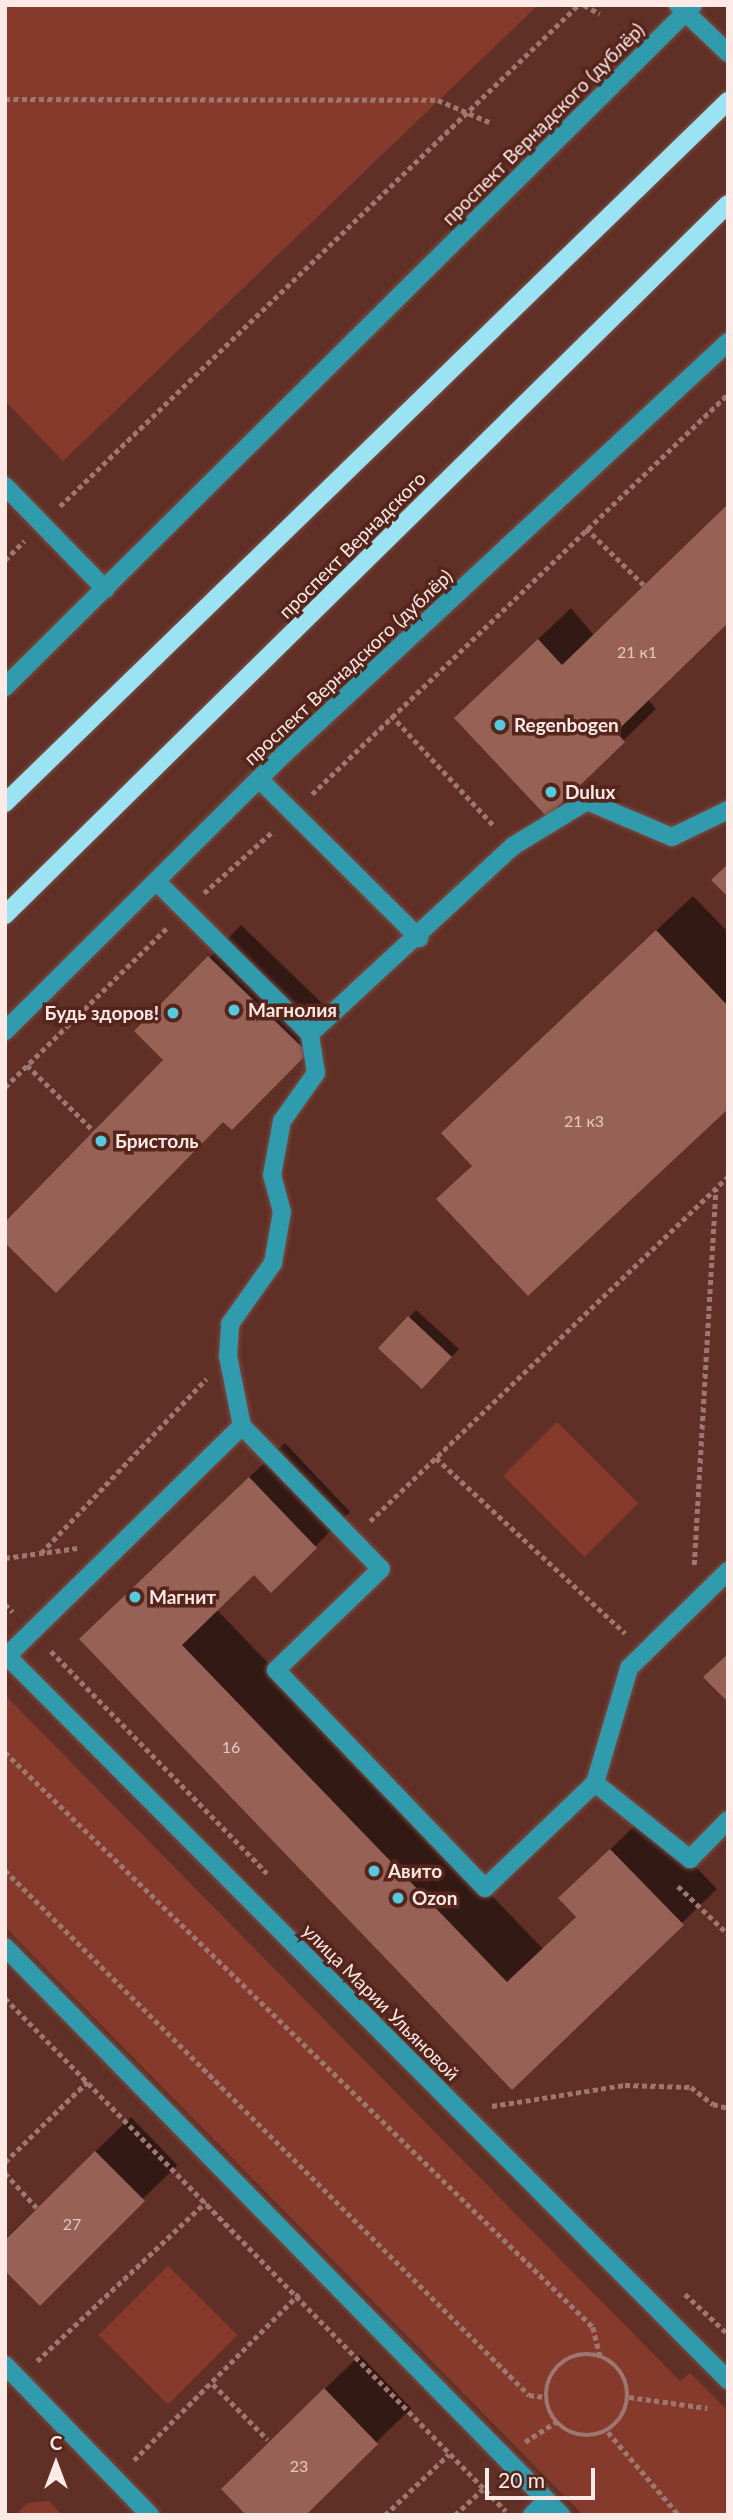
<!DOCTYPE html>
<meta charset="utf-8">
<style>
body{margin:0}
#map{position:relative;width:733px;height:2520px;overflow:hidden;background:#602f26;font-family:Lato,sans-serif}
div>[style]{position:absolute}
.green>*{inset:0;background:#863a2c;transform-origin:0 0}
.shadow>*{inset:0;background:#0007;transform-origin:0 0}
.building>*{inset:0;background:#976156;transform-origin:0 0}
.path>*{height:4.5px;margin-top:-2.25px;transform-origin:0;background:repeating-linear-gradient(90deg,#9d7770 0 5px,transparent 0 8.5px)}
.path>.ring{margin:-2.25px;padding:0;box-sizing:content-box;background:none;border:4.5px solid #9d7770;border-radius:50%}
.roads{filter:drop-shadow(0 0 2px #794d45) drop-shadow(0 0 2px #794d45)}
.minor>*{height:18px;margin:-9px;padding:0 9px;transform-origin:9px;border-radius:9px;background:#2f9bad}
.major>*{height:18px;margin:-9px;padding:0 9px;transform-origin:9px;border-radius:9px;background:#9be3f2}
.dots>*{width:19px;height:19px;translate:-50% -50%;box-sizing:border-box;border:4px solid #55251c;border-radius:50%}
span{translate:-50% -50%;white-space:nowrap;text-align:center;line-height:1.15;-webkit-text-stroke:7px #55251c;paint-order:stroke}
.number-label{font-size:16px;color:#e4c7c1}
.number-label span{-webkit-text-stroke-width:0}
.street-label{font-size:19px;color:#fde9e5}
.poi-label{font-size:19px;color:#fde9e5;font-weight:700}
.left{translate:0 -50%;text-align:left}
.right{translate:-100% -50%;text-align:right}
.frame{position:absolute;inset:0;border:7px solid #fde9e5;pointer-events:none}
.north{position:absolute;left:21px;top:2429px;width:70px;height:70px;-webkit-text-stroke:5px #55251c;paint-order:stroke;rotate:0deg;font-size:19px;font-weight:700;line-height:28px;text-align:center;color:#fde9e5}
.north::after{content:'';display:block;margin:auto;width:24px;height:32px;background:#fde9e5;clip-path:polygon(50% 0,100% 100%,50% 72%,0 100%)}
.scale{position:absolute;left:485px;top:2468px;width:110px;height:32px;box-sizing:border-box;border:4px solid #fde9e5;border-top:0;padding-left:9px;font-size:21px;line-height:24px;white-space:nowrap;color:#fde9e5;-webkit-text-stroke:5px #55251c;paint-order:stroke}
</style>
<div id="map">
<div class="green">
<i style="clip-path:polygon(5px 5px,538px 5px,63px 461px,5px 401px)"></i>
<i style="left:557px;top:1422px;width:115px;height:76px;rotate:45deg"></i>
<i style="clip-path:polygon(5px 1695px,680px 2381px,690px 2373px,728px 2411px,728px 2515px,583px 2515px,5px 1927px)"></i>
<i style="left:168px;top:2266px;width:98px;height:98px;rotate:45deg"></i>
<i style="clip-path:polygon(49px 2501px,62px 2515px,16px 2515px,27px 2503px)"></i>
</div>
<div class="shadow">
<i style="clip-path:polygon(571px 608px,656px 709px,547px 814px,488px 687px)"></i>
<i style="clip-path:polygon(693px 896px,728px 932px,728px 1106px,438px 1199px,473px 1165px,479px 1097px)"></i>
<i style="left:241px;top:925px;width:136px;height:149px;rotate:44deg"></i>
<i style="clip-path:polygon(416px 1310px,459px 1349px,430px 1380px,380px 1348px)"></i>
<i style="clip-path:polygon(285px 1443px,350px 1512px,271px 1590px,254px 1573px,216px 1609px,543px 1949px,577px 1916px,595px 1864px,646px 1815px,717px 1889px,512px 2087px,117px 1604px)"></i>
<i style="left:131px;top:2117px;width:67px;height:177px;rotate:46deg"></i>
<i style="left:360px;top:2355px;width:74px;height:142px;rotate:46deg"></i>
</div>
<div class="building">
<i style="clip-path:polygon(728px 504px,728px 623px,616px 732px,625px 742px,547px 817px,454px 718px,538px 639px,562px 665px)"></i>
<i style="clip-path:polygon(728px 864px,728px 897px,711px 880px)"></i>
<i style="clip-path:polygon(656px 930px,728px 1006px,728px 1109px,528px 1296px,436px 1199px,472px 1166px,441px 1133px)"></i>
<i style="clip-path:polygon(208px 956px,308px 1053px,232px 1130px,223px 1122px,56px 1293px,5px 1243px,5px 1222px,163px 1060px,134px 1031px)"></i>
<i style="left:408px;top:1316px;width:60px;height:44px;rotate:43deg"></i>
<i style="clip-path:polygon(249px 1477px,317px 1548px,271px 1593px,254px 1575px,182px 1645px,507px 1982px,576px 1917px,558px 1898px,610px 1849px,684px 1925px,512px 2090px,79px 1639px)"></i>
<i style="clip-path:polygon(728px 1654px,728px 1702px,703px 1677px)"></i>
<i style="clip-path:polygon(95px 2151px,145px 2201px,40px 2306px,5px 2271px,5px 2240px)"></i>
<i style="clip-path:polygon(324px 2388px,378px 2444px,306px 2515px,246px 2515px,221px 2489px)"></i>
</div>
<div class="path">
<i style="left:584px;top:5px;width:18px;rotate:29deg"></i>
<i style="left:5px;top:99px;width:433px;rotate:0.1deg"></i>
<i style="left:438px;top:100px;width:56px;rotate:23.3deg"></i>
<i style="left:60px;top:506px;width:721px;rotate:-44.04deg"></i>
<i style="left:586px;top:528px;width:81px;rotate:44.5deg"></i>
<i style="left:5px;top:560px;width:27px;rotate:-45deg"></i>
<i style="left:391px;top:715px;width:153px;rotate:47.1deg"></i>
<i style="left:312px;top:794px;width:577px;rotate:-43.88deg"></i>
<i style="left:204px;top:893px;width:93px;rotate:-41.9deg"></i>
<i style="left:27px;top:1065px;width:94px;rotate:44.6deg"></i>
<i style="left:5px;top:1087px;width:227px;rotate:-44.5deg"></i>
<i style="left:436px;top:1458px;width:258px;rotate:42.8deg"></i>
<i style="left:370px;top:1521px;width:496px;rotate:-43.9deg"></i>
<i style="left:41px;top:1553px;width:240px;rotate:-46.5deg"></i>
<i style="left:5px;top:1558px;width:73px;rotate:-7.9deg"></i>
<i style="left:694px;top:1565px;width:377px;rotate:-86.7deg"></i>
<i style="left:5px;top:1604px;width:11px;rotate:45deg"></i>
<i style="left:51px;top:1651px;width:310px;rotate:45.8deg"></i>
<i style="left:5px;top:1752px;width:822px;rotate:44.36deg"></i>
<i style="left:593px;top:2327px;width:30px;rotate:76deg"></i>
<i style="left:5px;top:1870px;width:742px;rotate:45.05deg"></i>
<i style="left:529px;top:2395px;width:16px;rotate:7deg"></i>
<i style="left:678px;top:1886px;width:69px;rotate:43.8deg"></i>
<i style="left:5px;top:1998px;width:717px;rotate:45.68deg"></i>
<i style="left:492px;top:2106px;width:135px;rotate:-9deg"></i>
<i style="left:625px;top:2085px;width:66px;rotate:1.7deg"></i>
<i style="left:691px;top:2087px;width:28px;rotate:38deg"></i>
<i style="left:713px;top:2104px;width:16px;rotate:15deg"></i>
<i style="left:5px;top:2162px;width:115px;rotate:-44.3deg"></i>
<i style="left:5px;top:2173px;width:47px;rotate:47.6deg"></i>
<i style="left:685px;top:2294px;width:59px;rotate:42.9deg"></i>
<i class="ring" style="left:546px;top:2354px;width:77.5px;height:77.5px"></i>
<i style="left:37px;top:2361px;width:232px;rotate:-43.3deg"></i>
<i style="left:213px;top:2384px;width:78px;rotate:45.5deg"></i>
<i style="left:629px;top:2397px;width:79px;rotate:8deg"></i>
<i style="left:608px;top:2432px;width:109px;rotate:49.5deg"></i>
<i style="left:525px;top:2442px;width:37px;rotate:-33deg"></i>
<i style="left:134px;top:2460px;width:234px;rotate:-45.2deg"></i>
<i style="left:385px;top:2515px;width:88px;rotate:-43.6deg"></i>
<i style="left:455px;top:2515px;width:38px;rotate:-43deg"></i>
</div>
<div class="roads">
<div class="minor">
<i style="left:678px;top:5px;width:69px;rotate:43.8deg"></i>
<i style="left:5px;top:486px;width:144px;rotate:45.8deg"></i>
<i style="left:5px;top:687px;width:969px;rotate:-44.75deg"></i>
<i style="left:259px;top:779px;width:226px;rotate:44.8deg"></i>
<i style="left:157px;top:882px;width:216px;rotate:44.8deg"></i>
<i style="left:310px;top:1034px;width:277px;rotate:-42.8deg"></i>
<i style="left:513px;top:846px;width:87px;rotate:-31.3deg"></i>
<i style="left:587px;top:801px;width:92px;rotate:23deg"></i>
<i style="left:672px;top:837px;width:62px;rotate:-25.7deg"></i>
<i style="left:5px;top:1031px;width:392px;rotate:-44.8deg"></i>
<i style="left:283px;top:755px;width:607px;rotate:-42.86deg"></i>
<i style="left:242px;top:1426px;width:199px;rotate:45.8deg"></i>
<i style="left:381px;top:1569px;width:146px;rotate:136.1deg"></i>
<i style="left:276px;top:1670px;width:302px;rotate:46.2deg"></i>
<i style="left:485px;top:1888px;width:152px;rotate:-43.7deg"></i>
<i style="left:595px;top:1783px;width:122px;rotate:38.7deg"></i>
<i style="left:690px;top:1859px;width:54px;rotate:-45.7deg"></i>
<i style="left:5px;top:1654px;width:1025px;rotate:45.12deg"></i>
<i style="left:7px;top:1656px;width:329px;rotate:-44.4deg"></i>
<i style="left:242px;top:1426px;width:71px;rotate:-101.3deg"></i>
<i style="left:228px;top:1356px;width:32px;rotate:-86deg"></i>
<i style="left:230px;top:1324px;width:75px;rotate:-54.8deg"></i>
<i style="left:273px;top:1263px;width:52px;rotate:-80deg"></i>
<i style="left:282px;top:1212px;width:38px;rotate:-105deg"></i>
<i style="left:272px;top:1175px;width:55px;rotate:-79.5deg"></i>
<i style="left:282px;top:1121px;width:59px;rotate:-54.7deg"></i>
<i style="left:316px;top:1073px;width:39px;rotate:-99deg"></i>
<i style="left:595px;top:1783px;width:120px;rotate:-73.5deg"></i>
<i style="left:629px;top:1668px;width:139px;rotate:-44.4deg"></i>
<i style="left:5px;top:1947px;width:795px;rotate:45.61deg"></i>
<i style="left:5px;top:2365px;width:209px;rotate:46deg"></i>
<i style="left:532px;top:2515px;width:20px;rotate:-45deg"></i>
</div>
<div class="major">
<i style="left:5px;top:803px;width:1008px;rotate:-44.16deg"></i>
<i style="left:5px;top:915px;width:1014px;rotate:-44.52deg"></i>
</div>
</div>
<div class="dots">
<i style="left:500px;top:725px;background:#55cadf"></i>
<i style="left:551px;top:792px;background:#55cadf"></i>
<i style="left:234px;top:1010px;background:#55cadf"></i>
<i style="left:173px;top:1013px;background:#55cadf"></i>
<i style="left:101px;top:1141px;background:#55cadf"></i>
<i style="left:135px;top:1597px;background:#55cadf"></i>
<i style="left:374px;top:1871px;background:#55cadf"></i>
<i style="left:398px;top:1898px;background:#55cadf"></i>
</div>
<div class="number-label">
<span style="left:637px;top:652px">21 к1</span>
<span style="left:584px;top:1121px">21 к3</span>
<span style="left:231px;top:1747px">16</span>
<span style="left:72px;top:2224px">27</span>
<span style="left:299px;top:2466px">23</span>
</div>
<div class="street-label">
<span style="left:543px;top:124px;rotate:-45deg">проспект Вернадского (дублёр)</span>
<span style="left:352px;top:545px;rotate:-45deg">проспект Вернадского</span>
<span style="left:348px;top:667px;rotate:-43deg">проспект Вернадского (дублёр)</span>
<span style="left:381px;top:2002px;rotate:45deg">улица Марии Ульяновой</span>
</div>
<div class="poi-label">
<span class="left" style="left:514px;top:725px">Regenbogen</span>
<span class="left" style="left:565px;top:792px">Dulux</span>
<span class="left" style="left:248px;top:1010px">Магнолия</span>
<span class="right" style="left:159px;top:1013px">Будь здоров!</span>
<span class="left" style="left:115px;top:1141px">Бристоль</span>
<span class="left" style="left:149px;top:1597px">Магнит</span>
<span class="left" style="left:388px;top:1871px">Авито</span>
<span class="left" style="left:412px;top:1898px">Ozon</span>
</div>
<div class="frame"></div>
<div class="north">С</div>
<div class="scale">20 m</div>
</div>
